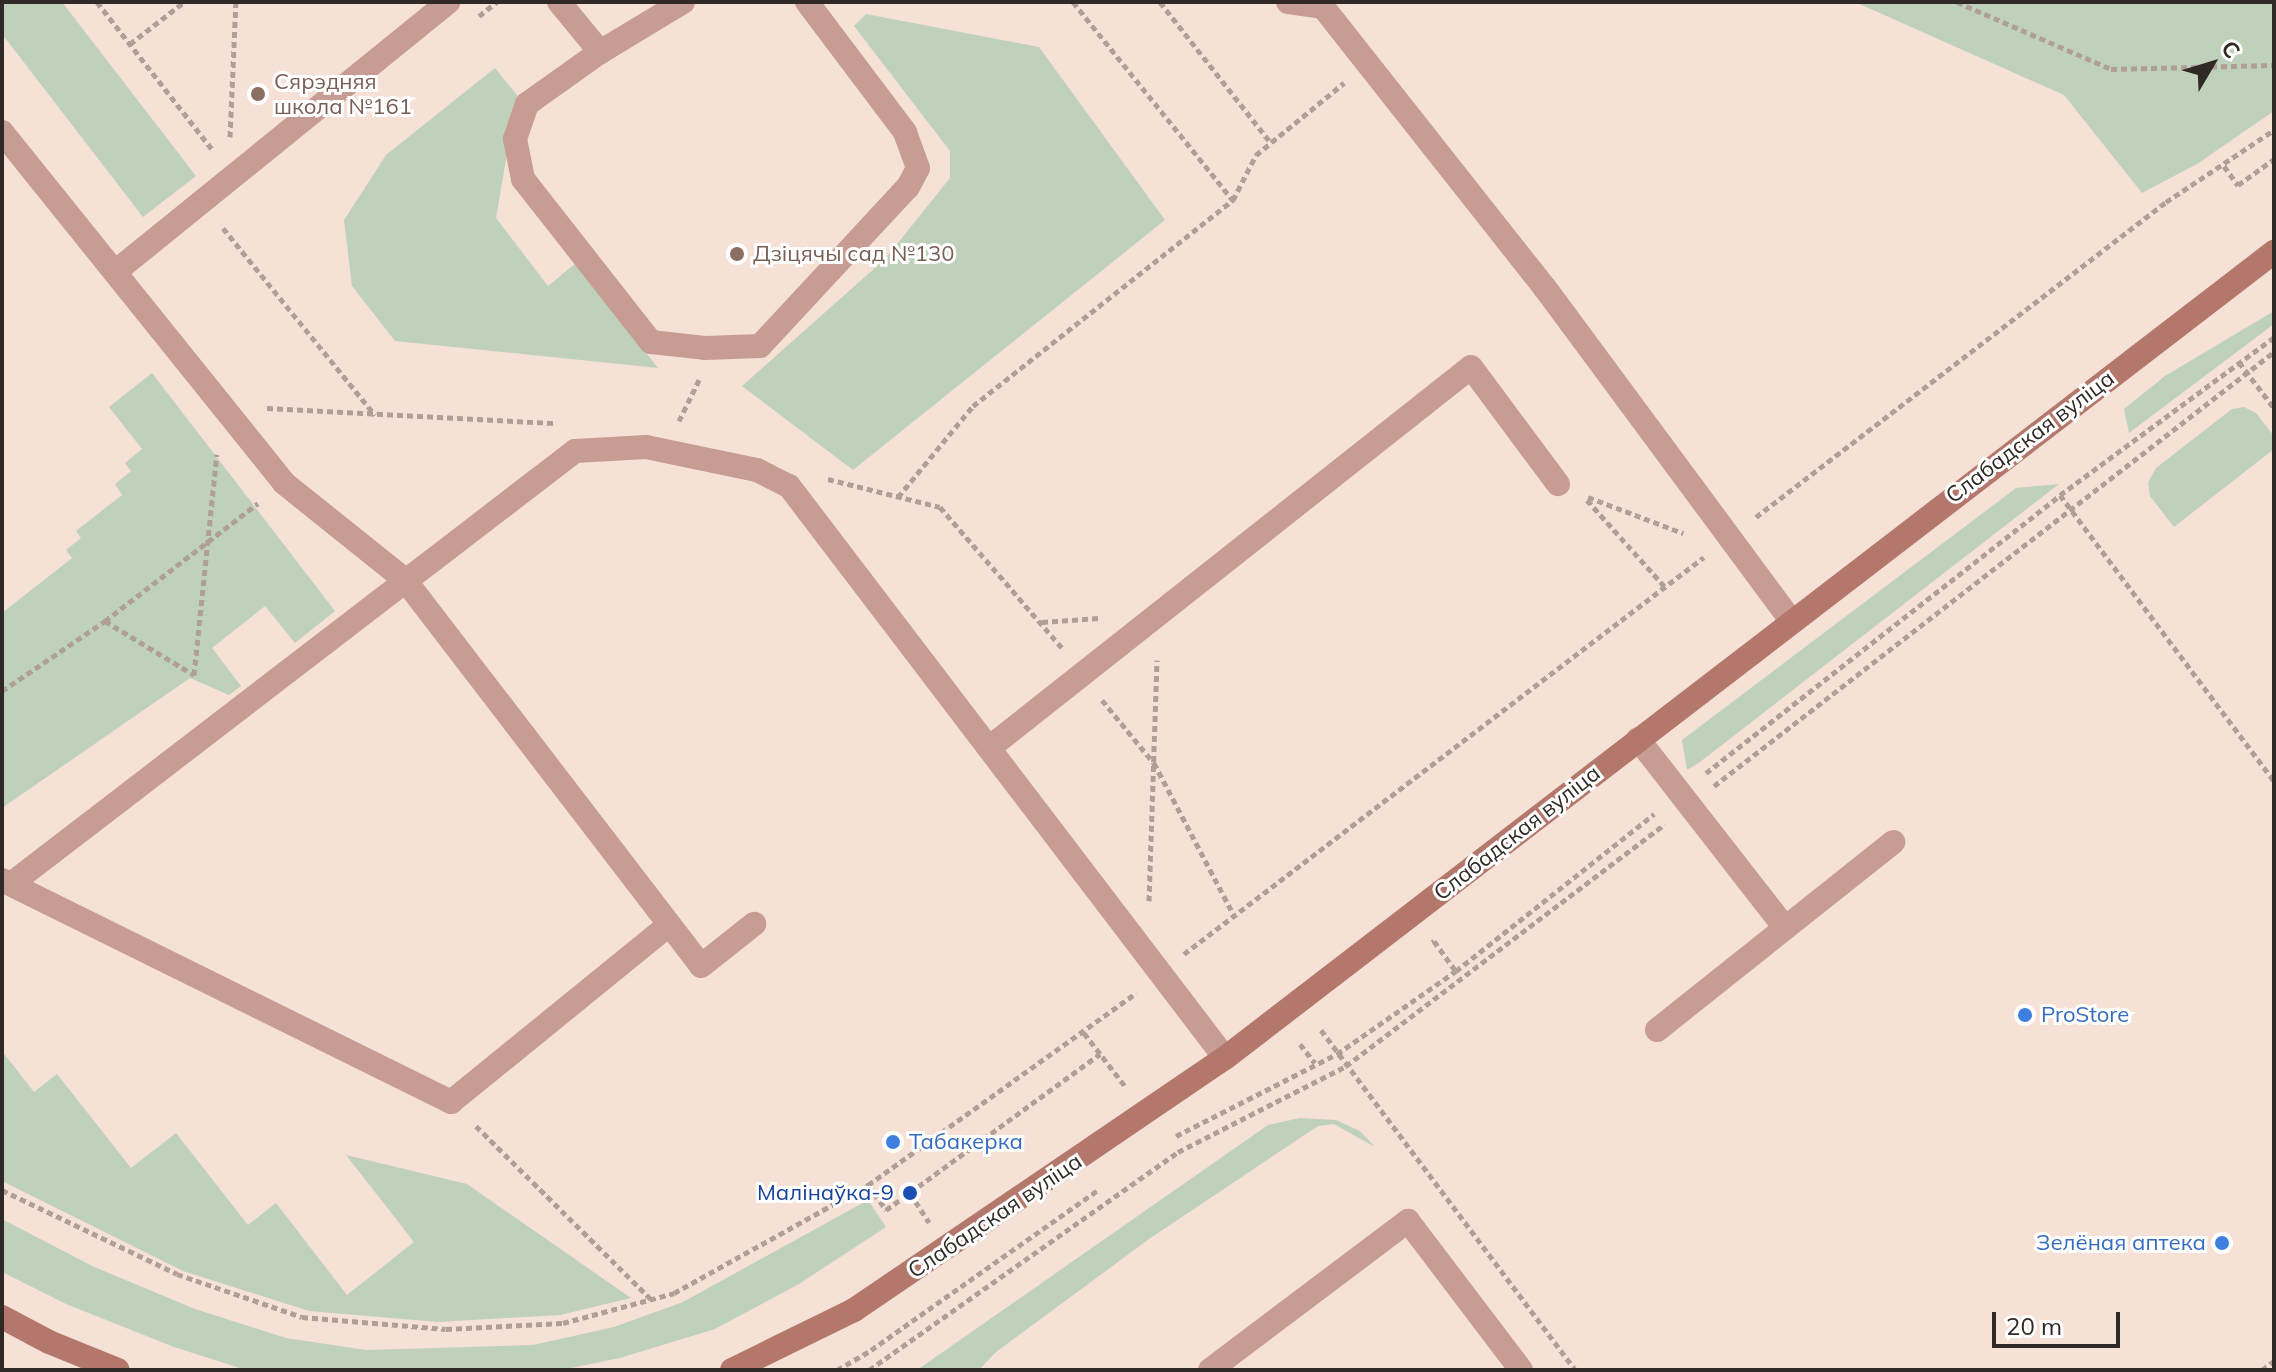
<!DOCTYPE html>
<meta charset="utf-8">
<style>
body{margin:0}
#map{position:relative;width:2276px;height:1372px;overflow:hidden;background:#f6e1d7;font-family:Mulish,sans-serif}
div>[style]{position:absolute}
.green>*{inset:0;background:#bfd1ba}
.path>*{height:5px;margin-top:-2.5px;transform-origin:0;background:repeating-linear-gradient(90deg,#af9f97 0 6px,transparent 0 10px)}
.lane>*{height:24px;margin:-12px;padding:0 12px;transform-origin:12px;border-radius:12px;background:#c69c93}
.secondary>*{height:24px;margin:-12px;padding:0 12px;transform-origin:12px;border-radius:12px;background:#b3786b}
.dots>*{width:22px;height:22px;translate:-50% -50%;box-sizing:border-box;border:4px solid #fff;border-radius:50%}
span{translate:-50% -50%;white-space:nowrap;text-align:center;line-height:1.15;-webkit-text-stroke:6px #fff;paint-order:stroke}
.education-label{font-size:22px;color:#785e54}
.left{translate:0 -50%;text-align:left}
.street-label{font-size:22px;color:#312925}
.shop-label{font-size:22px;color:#366cbe}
.right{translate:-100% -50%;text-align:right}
.transit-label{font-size:22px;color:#164399}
.frame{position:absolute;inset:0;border:4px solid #312925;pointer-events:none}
.north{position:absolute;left:2172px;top:24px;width:80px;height:80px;-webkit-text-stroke:6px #fff;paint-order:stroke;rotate:52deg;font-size:22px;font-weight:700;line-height:32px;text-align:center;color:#312925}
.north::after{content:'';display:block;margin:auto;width:28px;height:36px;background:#312925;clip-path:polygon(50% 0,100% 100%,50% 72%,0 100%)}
.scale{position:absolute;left:1992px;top:1312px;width:128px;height:36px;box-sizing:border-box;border:4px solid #312925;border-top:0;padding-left:10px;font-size:24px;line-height:28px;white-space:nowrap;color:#312925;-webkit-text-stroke:6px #fff;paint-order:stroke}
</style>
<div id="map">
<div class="green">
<i style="clip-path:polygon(2px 2px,62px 2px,196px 176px,143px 217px,2px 34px)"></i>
<i style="clip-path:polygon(1855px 2px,2274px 2px,2274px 111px,2197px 164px,2142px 193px,2064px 95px)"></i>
<i style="clip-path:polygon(866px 14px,1039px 47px,1165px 220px,853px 470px,742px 386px,885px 259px,950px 178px,950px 151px,854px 26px)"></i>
<i style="clip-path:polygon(495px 68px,517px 95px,496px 218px,548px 286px,576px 263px,658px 368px,395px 341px,352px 286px,344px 220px,386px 155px)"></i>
<i style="clip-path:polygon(2274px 311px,2274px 324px,2129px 433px,2124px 409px,2165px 376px)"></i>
<i style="clip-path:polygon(152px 373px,335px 611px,295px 643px,265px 606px,212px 648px,241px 686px,229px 695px,190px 678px,2px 808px,2px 613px,72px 558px,66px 550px,81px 538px,76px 531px,122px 495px,115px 484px,131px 471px,125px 463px,142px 449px,109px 407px)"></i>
<i style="clip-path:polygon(2244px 407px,2256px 413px,2274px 436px,2274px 449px,2174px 527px,2150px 496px,2148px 482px,2156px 468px,2232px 409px)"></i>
<i style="clip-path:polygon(2059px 484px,1700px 762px,1687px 770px,1682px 740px,2016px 488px)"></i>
<i style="clip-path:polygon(2px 1051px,34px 1092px,57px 1074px,131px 1168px,176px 1133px,248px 1225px,276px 1203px,347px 1295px,414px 1242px,346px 1155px,467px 1184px,631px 1298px,560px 1315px,438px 1322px,309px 1311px,183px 1271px,2px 1181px)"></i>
<i style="clip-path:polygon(1300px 1118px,1336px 1120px,1360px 1131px,1375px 1147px,1334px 1124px,1318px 1126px,1149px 1239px,996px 1352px,979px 1370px,917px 1370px,1268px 1125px)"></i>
<i style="clip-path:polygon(868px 1200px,886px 1227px,799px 1284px,715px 1329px,620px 1358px,561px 1370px,246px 1370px,174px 1347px,66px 1304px,2px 1272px,2px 1219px,92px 1266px,195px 1309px,286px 1338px,366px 1350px,533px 1345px,614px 1327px,683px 1302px)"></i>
</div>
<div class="path">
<i style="left:97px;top:2px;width:187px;rotate:52deg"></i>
<i style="left:1073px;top:2px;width:255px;rotate:51.1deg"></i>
<i style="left:1233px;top:200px;width:51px;rotate:-62.9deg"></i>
<i style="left:1256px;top:155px;width:114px;rotate:-39.3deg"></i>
<i style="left:1160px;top:2px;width:179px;rotate:51.8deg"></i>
<i style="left:1957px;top:2px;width:168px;rotate:23.5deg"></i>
<i style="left:2111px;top:69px;width:163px;rotate:-1.4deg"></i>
<i style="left:479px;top:16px;width:23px;rotate:-38deg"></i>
<i style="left:130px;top:44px;width:68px;rotate:-37.9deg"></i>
<i style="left:230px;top:137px;width:135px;rotate:-87.5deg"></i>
<i style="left:2224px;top:166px;width:24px;rotate:54deg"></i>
<i style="left:2238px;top:185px;width:44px;rotate:-35.8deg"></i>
<i style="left:223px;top:228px;width:241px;rotate:50.9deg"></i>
<i style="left:2239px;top:362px;width:58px;rotate:52.7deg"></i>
<i style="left:267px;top:408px;width:289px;rotate:3deg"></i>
<i style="left:679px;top:421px;width:46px;rotate:-64deg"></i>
<i style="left:828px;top:479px;width:115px;rotate:14deg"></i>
<i style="left:940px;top:507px;width:186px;rotate:49.1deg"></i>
<i style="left:2060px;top:495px;width:357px;rotate:53.2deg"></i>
<i style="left:898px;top:497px;width:118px;rotate:-50.5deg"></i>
<i style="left:973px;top:406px;width:332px;rotate:-38.4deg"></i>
<i style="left:1588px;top:497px;width:102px;rotate:20.8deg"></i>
<i style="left:1587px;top:500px;width:117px;rotate:48.1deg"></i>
<i style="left:1756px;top:517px;width:517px;rotate:-37.53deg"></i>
<i style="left:2166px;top:202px;width:130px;rotate:-33.7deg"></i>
<i style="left:105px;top:621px;width:104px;rotate:31.2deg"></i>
<i style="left:194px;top:675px;width:222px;rotate:-84.1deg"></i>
<i style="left:1042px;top:622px;width:57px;rotate:-4deg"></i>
<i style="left:2px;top:691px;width:125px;rotate:-34.2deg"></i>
<i style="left:105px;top:621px;width:193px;rotate:-37.6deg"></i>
<i style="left:1102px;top:700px;width:82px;rotate:50.5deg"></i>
<i style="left:1154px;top:763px;width:174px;rotate:62.3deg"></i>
<i style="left:1706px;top:773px;width:450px;rotate:-38.1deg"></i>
<i style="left:2060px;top:495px;width:266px;rotate:-36.4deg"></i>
<i style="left:1714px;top:786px;width:708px;rotate:-37.78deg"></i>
<i style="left:1149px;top:901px;width:241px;rotate:-88.1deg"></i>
<i style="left:1432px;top:942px;width:2px;rotate:-27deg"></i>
<i style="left:1434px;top:941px;width:37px;rotate:54deg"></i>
<i style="left:1184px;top:954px;width:654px;rotate:-37.36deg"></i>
<i style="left:1321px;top:1030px;width:424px;rotate:53.2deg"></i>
<i style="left:1084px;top:1033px;width:67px;rotate:52.3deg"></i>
<i style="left:1300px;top:1044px;width:24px;rotate:52deg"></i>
<i style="left:476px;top:1126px;width:246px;rotate:44.7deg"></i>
<i style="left:1176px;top:1136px;width:181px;rotate:-27deg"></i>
<i style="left:1337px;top:1054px;width:145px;rotate:-34.9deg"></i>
<i style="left:1456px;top:971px;width:253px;rotate:-38.4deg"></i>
<i style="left:868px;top:1185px;width:31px;rotate:54deg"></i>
<i style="left:886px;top:1210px;width:265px;rotate:-36.1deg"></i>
<i style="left:2px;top:1190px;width:194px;rotate:25.6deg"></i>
<i style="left:177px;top:1274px;width:132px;rotate:19deg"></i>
<i style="left:302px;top:1317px;width:144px;rotate:4.8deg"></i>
<i style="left:446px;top:1329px;width:117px;rotate:-2.9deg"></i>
<i style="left:563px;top:1323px;width:115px;rotate:-15.1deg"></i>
<i style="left:674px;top:1293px;width:222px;rotate:-29.1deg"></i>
<i style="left:868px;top:1185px;width:330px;rotate:-35.6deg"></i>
<i style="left:910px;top:1193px;width:35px;rotate:57deg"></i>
<i style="left:837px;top:1370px;width:39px;rotate:-30deg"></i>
<i style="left:871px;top:1350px;width:279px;rotate:-35.2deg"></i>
<i style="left:869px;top:1370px;width:378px;rotate:-35.2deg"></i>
<i style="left:1178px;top:1152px;width:189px;rotate:-27.1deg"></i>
<i style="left:1346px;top:1066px;width:400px;rotate:-37.2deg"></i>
<i style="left:2262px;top:1370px;width:15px;rotate:-37deg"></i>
</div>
<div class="lane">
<i style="left:559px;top:2px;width:65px;rotate:50.6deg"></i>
<i style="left:683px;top:2px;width:97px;rotate:148.9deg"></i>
<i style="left:600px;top:52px;width:90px;rotate:144.5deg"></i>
<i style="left:527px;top:104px;width:37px;rotate:109deg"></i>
<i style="left:515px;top:139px;width:41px;rotate:78.7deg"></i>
<i style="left:523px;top:179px;width:207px;rotate:51.9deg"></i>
<i style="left:651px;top:342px;width:54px;rotate:6.3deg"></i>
<i style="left:705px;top:348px;width:55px;rotate:-2.1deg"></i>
<i style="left:760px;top:346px;width:217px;rotate:-47.1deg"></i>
<i style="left:908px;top:187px;width:21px;rotate:-62deg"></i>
<i style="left:918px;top:168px;width:38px;rotate:-110deg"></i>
<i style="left:905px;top:132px;width:163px;rotate:-127deg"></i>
<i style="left:1288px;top:2px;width:35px;rotate:8deg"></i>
<i style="left:1323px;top:7px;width:358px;rotate:51.7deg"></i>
<i style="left:1545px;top:288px;width:413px;rotate:53.5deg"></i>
<i style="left:2px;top:132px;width:450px;rotate:51.2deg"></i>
<i style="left:284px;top:483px;width:155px;rotate:38.7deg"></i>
<i style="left:405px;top:580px;width:486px;rotate:52.5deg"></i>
<i style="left:701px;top:966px;width:68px;rotate:-38.4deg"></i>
<i style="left:115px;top:272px;width:429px;rotate:-39deg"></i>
<i style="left:1638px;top:739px;width:239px;rotate:52.1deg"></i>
<i style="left:989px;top:748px;width:614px;rotate:-38.32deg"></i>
<i style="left:1471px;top:367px;width:146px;rotate:53.4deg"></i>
<i style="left:2px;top:880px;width:501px;rotate:26.31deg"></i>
<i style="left:451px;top:1102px;width:281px;rotate:-39.1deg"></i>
<i style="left:11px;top:884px;width:711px;rotate:-37.51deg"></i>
<i style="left:575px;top:451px;width:71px;rotate:-3.2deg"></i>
<i style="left:646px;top:447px;width:113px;rotate:11.7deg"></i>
<i style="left:757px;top:470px;width:36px;rotate:27deg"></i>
<i style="left:789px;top:486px;width:719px;rotate:52.68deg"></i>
<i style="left:1657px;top:1030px;width:302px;rotate:-38.5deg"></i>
<i style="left:1210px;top:1370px;width:248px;rotate:-37deg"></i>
<i style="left:1408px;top:1221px;width:187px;rotate:52.8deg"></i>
</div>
<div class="secondary">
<i style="left:2px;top:1317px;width:53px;rotate:28deg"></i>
<i style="left:49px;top:1342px;width:74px;rotate:22.1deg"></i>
<i style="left:732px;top:1370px;width:136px;rotate:-26.2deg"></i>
<i style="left:854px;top:1310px;width:448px;rotate:-34.2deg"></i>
<i style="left:1225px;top:1058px;width:1323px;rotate:-37.54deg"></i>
</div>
<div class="dots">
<i style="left:258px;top:94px;background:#8d6e63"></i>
<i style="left:737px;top:254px;background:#8d6e63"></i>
<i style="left:2025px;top:1015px;background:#3f7fe0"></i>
<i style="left:893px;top:1142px;background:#3f7fe0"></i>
<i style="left:910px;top:1193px;background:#1a4fb4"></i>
<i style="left:2222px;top:1243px;background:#3f7fe0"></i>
</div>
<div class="education-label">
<span class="left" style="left:274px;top:94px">Сярэдняя<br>школа №161</span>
<span class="left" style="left:753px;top:254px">Дзіцячы сад №130</span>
</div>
<div class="street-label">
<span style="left:2030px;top:437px;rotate:-37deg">Слабадская вуліца</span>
<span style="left:1517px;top:833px;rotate:-38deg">Слабадская вуліца</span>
<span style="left:995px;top:1216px;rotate:-34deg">Слабадская вуліца</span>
</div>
<div class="shop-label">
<span class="left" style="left:2041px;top:1015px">ProStore</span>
<span class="left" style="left:909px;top:1142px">Табакерка</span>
<span class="right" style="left:2206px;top:1243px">Зелёная аптека</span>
</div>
<div class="transit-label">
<span class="right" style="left:894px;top:1193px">Малінаўка-9</span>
</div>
<div class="frame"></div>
<div class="north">С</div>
<div class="scale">20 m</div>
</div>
